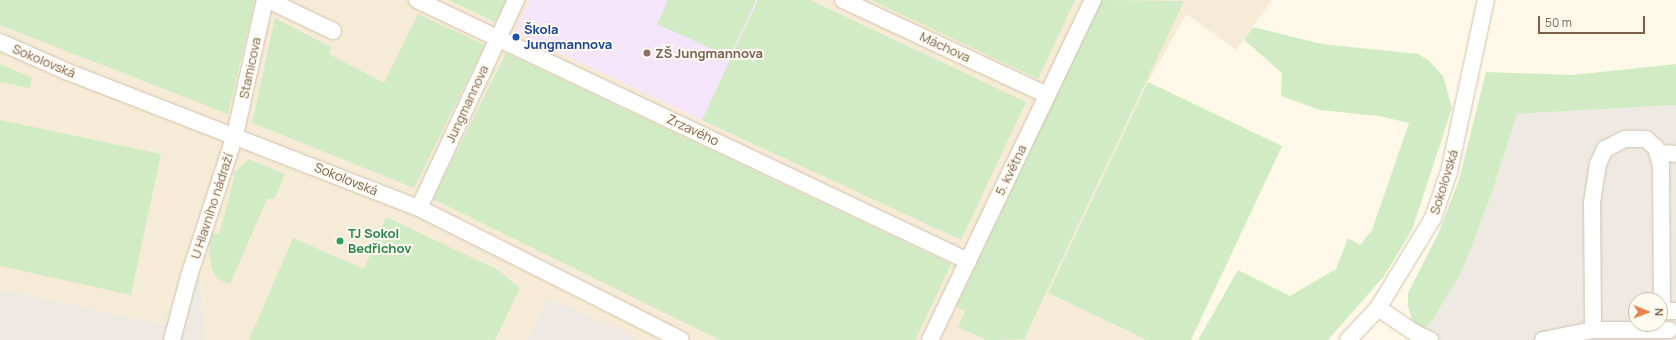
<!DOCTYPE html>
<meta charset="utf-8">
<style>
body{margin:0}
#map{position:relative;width:1676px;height:340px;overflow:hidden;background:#fdf8e8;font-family:Manrope,sans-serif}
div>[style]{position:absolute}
.residential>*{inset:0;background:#f6ebd6}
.industrial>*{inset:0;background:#eee9e2}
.education>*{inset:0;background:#f5e5fa}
.green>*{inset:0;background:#d1ecc5}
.roads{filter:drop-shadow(0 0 1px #d1c1ad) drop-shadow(0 0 1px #d1c1ad)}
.minor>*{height:16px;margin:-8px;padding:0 8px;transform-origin:8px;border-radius:8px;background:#fff}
.dots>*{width:11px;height:11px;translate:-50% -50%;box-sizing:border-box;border:2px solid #fffbf0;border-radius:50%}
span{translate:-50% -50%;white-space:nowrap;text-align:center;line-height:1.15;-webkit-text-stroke:4px #fffbf0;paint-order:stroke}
.transit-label{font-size:13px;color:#164399;font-weight:700}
.left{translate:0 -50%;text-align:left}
.street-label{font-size:13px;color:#7a604a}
.education-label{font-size:13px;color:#785e54;font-weight:700}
.leisure-label{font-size:13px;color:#27864d;font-weight:700}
.north{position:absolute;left:1628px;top:292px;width:40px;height:40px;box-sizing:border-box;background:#fffbf0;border:1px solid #cabdae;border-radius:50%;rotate:91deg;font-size:11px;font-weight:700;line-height:16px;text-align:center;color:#7a604a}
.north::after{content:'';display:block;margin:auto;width:14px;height:18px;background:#ec8049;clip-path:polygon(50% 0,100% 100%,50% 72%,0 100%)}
.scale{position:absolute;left:1538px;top:16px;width:107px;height:18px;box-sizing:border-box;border:2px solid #7a604a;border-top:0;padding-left:5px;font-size:12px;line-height:14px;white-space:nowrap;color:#7a604a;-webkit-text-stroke:3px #fffbf0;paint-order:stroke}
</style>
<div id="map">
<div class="residential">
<i style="clip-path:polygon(0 0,1272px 0,1236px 50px,1186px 14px,1148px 82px,1048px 293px,1147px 340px,640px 340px,548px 299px,528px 340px,205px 340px,200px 279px,180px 274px,166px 325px,0 289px)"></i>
</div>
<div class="industrial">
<i style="clip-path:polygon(evenodd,1676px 105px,1676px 340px,1415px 340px,1463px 269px,1493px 190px,1517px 114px,1676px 105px,1636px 300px,1660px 300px,1660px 324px,1636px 324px,1636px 300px)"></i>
<i style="clip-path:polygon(180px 274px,200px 279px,205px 340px,0 340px,0 289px,166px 325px)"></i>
<i style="clip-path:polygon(548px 299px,611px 325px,640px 340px,528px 340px)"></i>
</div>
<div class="education">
<i style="clip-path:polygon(530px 0,758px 0,702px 120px,515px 32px)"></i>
</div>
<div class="green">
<i style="clip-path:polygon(0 0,255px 0,228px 114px,0 25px)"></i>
<i style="clip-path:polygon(449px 0,506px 0,495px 22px)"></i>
<i style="clip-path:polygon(668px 0,756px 0,730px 57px,657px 24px)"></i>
<i style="clip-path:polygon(758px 0,810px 0,1026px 102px,961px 240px,702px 120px)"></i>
<i style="clip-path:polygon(871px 0,1075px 0,1038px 79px)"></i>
<i style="clip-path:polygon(1102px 0,1184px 1px,1024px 339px,987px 340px,958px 327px,965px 311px,956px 307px)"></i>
<i style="clip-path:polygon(418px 14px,485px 45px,414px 188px,252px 123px,275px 18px,331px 47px,329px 54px,384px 83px)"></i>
<i style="clip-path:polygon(1253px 27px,1322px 44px,1418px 54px,1428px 60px,1443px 76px,1452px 108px,1412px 230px,1384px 276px,1328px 340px,1198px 340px,1238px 270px,1290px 296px,1336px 269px,1348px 238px,1360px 245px,1372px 230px,1409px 123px,1379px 116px,1320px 110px,1281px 96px,1282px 73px,1244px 40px)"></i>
<i style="clip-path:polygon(506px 53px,951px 264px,915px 340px,720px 340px,433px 199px)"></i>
<i style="clip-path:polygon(0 64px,32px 78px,30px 88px,0 82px)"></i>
<i style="clip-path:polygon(1676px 64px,1676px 105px,1517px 114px,1493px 190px,1463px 269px,1433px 319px,1422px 332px,1412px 320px,1408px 306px,1408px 293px,1438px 234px,1459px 180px,1486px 72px,1573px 75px)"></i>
<i style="clip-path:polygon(1148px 82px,1282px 146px,1191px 340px,1147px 340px,1048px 293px)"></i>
<i style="clip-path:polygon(0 120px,161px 154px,131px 295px,0 266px)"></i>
<i style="clip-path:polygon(249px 159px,285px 174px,274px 199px,267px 199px,230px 284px,217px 279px,213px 271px,209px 255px,209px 232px,219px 234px,235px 175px,232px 174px)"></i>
<i style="clip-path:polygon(386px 217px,498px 270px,520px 288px,495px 340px,249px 340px,293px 238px,364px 269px)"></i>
</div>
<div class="roads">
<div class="minor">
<i style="left:268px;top:0;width:72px;rotate:25.5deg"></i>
<i style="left:417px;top:0;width:610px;rotate:25.35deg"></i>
<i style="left:843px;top:0;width:225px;rotate:25deg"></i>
<i style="left:0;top:42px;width:74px;rotate:23.8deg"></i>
<i style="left:68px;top:72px;width:376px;rotate:21.2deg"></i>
<i style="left:419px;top:208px;width:293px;rotate:26.7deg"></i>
<i style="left:1658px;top:153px;width:18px;rotate:3deg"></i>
<i style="left:419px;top:208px;width:230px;rotate:-65deg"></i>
<i style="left:1378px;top:308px;width:45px;rotate:34deg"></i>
<i style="left:1415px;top:333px;width:17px;rotate:25deg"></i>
<i style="left:1593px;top:330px;width:128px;rotate:-90.4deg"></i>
<i style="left:1592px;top:202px;width:38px;rotate:-81deg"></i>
<i style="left:1598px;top:164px;width:17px;rotate:-65deg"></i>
<i style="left:1605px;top:149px;width:22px;rotate:-27deg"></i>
<i style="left:1625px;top:139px;width:21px"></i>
<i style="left:1646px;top:139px;width:13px;rotate:42deg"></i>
<i style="left:1656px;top:148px;width:18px;rotate:74deg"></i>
<i style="left:1661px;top:165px;width:141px;rotate:89.6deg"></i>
<i style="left:1662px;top:306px;width:8px;rotate:40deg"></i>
<i style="left:1668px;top:311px;width:8px"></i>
<i style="left:172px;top:340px;width:66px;rotate:-75.1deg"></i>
<i style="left:189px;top:276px;width:148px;rotate:-71.9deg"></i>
<i style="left:235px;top:135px;width:138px;rotate:-77.5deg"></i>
<i style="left:930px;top:340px;width:377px;rotate:-64.4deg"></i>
<i style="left:1348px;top:340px;width:44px;rotate:-46.8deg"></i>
<i style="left:1378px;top:308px;width:105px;rotate:-58.6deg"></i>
<i style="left:1433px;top:218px;width:49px;rotate:-70.8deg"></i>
<i style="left:1449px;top:172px;width:176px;rotate:-77.9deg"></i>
<i style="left:1543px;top:340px;width:51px;rotate:-11.3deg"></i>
<i style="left:1593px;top:330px;width:76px"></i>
</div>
</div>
<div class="dots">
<i style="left:516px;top:37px;background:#1a4fb4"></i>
<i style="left:647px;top:53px;background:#8d6e63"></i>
<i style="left:340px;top:241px;background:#2e9e5b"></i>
</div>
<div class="transit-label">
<span class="left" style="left:524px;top:37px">Škola<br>Jungmannova</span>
</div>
<div class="street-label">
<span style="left:945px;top:47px;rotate:25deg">Máchova</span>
<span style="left:44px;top:61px;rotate:23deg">Sokolovská</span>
<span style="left:250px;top:68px;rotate:-78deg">Stamicova</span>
<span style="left:467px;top:104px;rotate:-65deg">Jungmannova</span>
<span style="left:693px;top:130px;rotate:25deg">Zrzavého</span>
<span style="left:1011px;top:170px;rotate:-64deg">5. května</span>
<span style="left:346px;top:179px;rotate:22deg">Sokolovská</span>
<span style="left:1444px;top:182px;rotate:-73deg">Sokolovská</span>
<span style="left:212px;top:206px;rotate:-72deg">U Hlavního nádraží</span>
</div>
<div class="education-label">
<span class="left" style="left:655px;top:53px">ZŠ Jungmannova</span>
</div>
<div class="leisure-label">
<span class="left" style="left:348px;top:241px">TJ Sokol<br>Bedřichov</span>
</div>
<div class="north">N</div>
<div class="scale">50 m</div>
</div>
